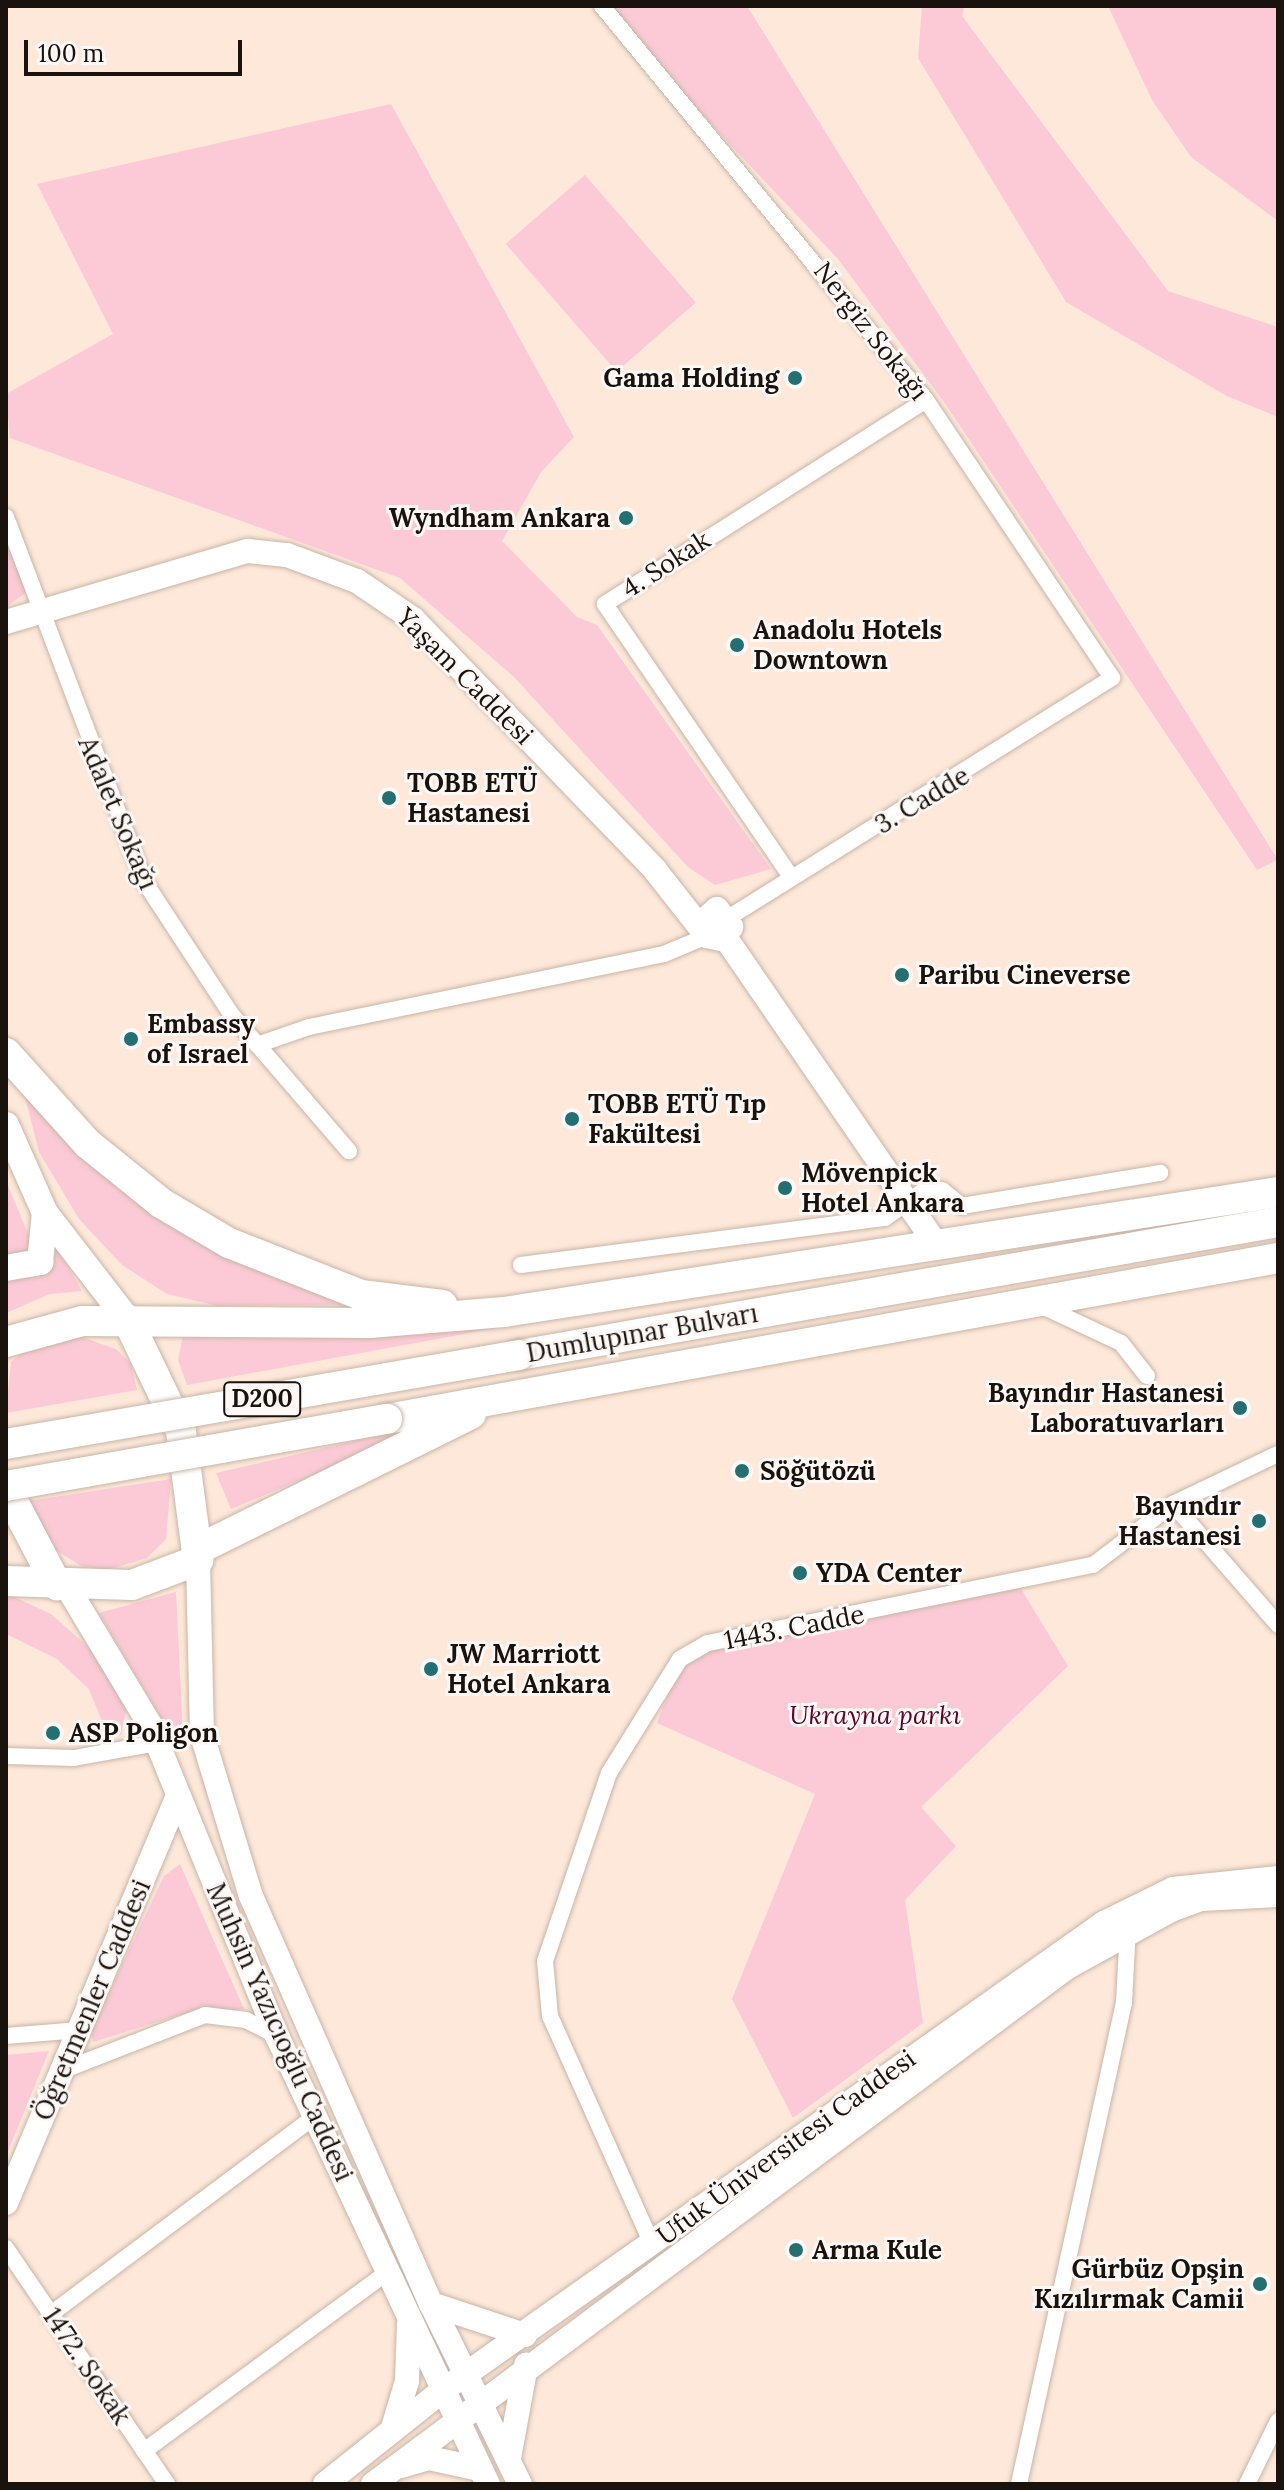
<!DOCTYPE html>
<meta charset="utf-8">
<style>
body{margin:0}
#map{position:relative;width:1284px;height:2490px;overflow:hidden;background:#fde8d9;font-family:Lora,serif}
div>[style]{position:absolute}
.green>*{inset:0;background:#fbcad6;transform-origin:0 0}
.roads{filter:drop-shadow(0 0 2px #c9b5a7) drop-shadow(0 0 2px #c9b5a7)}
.street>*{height:16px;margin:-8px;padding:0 8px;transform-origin:8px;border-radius:8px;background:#fff}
.secondary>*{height:24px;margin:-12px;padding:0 12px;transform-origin:12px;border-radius:12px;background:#fff}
.primary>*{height:26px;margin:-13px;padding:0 13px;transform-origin:13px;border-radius:13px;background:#fff}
.highway>*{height:30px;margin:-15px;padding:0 15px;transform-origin:15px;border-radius:15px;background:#fff}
.bridges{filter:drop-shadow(0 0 2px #c9b5a7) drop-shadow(0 0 2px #c9b5a7)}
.highway-bridge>*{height:30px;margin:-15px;padding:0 15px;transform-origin:15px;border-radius:15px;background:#fff}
.dots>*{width:22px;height:22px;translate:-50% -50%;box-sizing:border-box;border:4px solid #fdf8f5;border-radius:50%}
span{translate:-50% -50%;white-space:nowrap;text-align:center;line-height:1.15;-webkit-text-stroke:6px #fdf8f5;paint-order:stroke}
.shield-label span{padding:2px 6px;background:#fdf8f5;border:2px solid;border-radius:6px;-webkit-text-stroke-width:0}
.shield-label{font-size:24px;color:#19120d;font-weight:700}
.street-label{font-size:26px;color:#19120d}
.poi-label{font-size:26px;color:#19120d;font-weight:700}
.right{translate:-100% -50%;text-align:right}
.left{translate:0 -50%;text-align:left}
.park-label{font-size:26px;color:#5a052b;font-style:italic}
.frame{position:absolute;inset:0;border:8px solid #19120d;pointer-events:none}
.scale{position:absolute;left:24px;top:40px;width:218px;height:36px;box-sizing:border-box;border:4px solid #19120d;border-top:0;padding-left:10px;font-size:24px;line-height:28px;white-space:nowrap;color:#19120d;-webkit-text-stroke:6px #fdf8f5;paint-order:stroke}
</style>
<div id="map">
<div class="green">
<i style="clip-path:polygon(612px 6px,747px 6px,1278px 860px,1257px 870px,944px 402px,838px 259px,659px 69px)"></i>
<i style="clip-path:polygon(922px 6px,964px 6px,962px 16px,1168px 291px,1278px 327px,1278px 417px,1227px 396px,1066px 302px,918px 58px)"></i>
<i style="clip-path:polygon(1108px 6px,1278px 6px,1278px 221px,1191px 157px,1152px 100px)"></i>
<i style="clip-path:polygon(391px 104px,574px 437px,541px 472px,502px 541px,577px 617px,597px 625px,771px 869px,715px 885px,688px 867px,514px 677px,400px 578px,10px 438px,6px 394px,113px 334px,37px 184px)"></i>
<i style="left:585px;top:175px;width:169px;height:105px;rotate:49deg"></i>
<i style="clip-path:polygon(6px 527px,27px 592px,6px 607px)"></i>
<i style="clip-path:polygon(22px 1085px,106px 1170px,381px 1304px,218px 1306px,167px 1294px,122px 1265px,79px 1219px,39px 1152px)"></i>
<i style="clip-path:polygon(6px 1181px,35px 1250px,10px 1258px,6px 1253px)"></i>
<i style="clip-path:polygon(58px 1250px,82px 1291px,50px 1294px,6px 1313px,6px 1279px,38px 1277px)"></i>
<i style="clip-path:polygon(524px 1323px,187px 1385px,178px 1360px,183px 1335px)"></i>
<i style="clip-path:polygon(73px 1334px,116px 1349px,131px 1364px,137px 1390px,6px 1413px,11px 1362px,33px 1344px)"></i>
<i style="clip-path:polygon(444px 1420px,231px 1509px,216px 1473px)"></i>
<i style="clip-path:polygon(171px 1479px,166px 1539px,147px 1558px,107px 1570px,81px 1566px,37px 1538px,28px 1501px)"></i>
<i style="clip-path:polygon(1020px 1587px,1068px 1666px,921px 1807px,956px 1846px,905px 1900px,923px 2023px,793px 2118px,732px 1999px,815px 1794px,657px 1723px,669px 1691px,689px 1661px,715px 1648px)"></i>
<i style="clip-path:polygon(176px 1592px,183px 1737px,176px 1743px,99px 1613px)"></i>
<i style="clip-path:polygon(8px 1594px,51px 1614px,96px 1654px,127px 1706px,121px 1735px,108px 1736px,89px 1689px,57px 1659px,6px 1634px)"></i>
<i style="clip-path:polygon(180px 1864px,244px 2009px,183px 2014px,93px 2042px,91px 2030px,164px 1876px)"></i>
<i style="clip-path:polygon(49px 2051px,6px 2156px,6px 2055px)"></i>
</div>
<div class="roads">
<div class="street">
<i style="left:602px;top:6px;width:510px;rotate:50.57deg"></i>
<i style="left:926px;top:400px;width:334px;rotate:56.2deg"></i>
<i style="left:1112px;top:678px;width:451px;rotate:148deg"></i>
<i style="left:6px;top:517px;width:389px;rotate:69.2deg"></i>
<i style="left:144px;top:881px;width:159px;rotate:56.8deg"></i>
<i style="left:231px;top:1014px;width:181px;rotate:49.3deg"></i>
<i style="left:791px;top:877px;width:330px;rotate:-124.3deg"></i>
<i style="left:605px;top:604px;width:380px;rotate:-32.4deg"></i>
<i style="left:257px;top:1045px;width:55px;rotate:-19.1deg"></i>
<i style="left:309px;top:1027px;width:362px;rotate:-11.6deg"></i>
<i style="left:664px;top:954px;width:47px;rotate:-22.7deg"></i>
<i style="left:521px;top:1265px;width:367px;rotate:-7.4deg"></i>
<i style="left:885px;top:1218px;width:50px;rotate:-35.3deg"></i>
<i style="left:926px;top:1189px;width:16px;rotate:4deg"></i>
<i style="left:942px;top:1190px;width:26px;rotate:39deg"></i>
<i style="left:962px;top:1206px;width:201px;rotate:-9.5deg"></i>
<i style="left:1040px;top:1305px;width:89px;rotate:25.1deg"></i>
<i style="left:1121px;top:1343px;width:42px;rotate:51.8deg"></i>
<i style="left:1173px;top:1504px;width:160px;rotate:49deg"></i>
<i style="left:6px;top:1756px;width:68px;rotate:1.7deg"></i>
<i style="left:74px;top:1758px;width:84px;rotate:-10.2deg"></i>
<i style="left:6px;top:2036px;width:74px;rotate:-4.6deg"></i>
<i style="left:64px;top:2070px;width:151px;rotate:-21.3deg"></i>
<i style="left:205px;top:2015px;width:41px;rotate:7deg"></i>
<i style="left:246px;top:2020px;width:35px;rotate:27deg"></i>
<i style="left:652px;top:2244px;width:250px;rotate:-114.1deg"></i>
<i style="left:550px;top:2016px;width:55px;rotate:-95.2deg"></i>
<i style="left:545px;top:1961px;width:199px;rotate:-71.2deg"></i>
<i style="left:609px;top:1773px;width:134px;rotate:-58.1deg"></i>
<i style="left:680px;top:1659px;width:32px;rotate:-30deg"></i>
<i style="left:708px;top:1643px;width:393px;rotate:-11.5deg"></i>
<i style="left:1093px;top:1565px;width:101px;rotate:-37.3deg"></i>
<i style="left:1173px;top:1504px;width:116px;rotate:-25.5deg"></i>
<i style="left:6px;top:2248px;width:286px;rotate:55.7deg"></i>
<i style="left:52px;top:2313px;width:329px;rotate:-36.8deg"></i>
<i style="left:144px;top:2451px;width:304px;rotate:-36.3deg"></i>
<i style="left:1019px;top:2484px;width:492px;rotate:-77.7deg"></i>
<i style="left:1124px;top:2003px;width:76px;rotate:-87deg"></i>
<i style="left:1247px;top:2484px;width:70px;rotate:-63.8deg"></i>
</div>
<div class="secondary">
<i style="left:6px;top:622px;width:252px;rotate:-16.4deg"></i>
<i style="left:248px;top:551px;width:39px;rotate:6deg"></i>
<i style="left:287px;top:555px;width:75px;rotate:20.4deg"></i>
<i style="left:357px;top:581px;width:68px;rotate:34.2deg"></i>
<i style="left:413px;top:619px;width:349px;rotate:46deg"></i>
<i style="left:655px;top:870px;width:84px;rotate:51.8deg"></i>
<i style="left:707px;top:936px;width:14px;rotate:12deg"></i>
<i style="left:721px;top:939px;width:16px;rotate:-50deg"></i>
<i style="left:731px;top:927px;width:23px;rotate:-128deg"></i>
<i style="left:717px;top:909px;width:21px;rotate:139deg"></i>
<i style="left:725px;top:937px;width:374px;rotate:55.5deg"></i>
<i style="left:198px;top:1560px;width:175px;rotate:88.7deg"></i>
<i style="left:202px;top:1735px;width:168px;rotate:73.1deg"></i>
<i style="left:251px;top:1896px;width:446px;rotate:66.2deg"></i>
<i style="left:431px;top:2304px;width:201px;rotate:63.7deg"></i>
<i style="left:66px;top:1585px;width:163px;rotate:59deg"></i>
<i style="left:150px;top:1725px;width:336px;rotate:67.8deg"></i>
<i style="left:277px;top:2036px;width:495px;rotate:64.8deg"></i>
<i style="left:6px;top:2203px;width:442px;rotate:-67.1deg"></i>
<i style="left:431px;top:2304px;width:99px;rotate:18.3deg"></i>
<i style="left:392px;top:2431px;width:52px;rotate:-73.3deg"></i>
<i style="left:407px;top:2381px;width:57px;rotate:-88deg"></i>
<i style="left:509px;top:2458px;width:95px;rotate:-79.6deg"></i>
<i style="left:401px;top:2466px;width:29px;rotate:-16deg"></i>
<i style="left:429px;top:2458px;width:52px;rotate:12.2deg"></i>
<i style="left:325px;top:2484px;width:149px;rotate:-38.5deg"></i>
<i style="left:442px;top:2391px;width:811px;rotate:-35.26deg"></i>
<i style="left:1104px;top:1923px;width:77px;rotate:-26.2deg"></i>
<i style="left:1173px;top:1889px;width:106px;rotate:-6deg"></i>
<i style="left:373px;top:2484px;width:864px;rotate:-36.67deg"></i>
<i style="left:1066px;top:1968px;width:120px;rotate:-28.9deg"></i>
<i style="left:1171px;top:1910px;width:32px;rotate:-20deg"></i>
<i style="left:1201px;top:1899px;width:77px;rotate:-3deg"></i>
</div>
<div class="primary">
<i style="left:6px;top:1125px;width:96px;rotate:66.1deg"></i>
<i style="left:45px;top:1213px;width:134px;rotate:52.3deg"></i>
<i style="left:6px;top:1268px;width:35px;rotate:-10deg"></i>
<i style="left:40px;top:1262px;width:49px;rotate:-84.2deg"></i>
</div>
<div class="highway">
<i style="left:6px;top:1053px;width:122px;rotate:48deg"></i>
<i style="left:88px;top:1144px;width:94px;rotate:38.9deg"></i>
<i style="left:161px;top:1203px;width:79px;rotate:30.5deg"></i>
<i style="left:229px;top:1243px;width:142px;rotate:21.5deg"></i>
<i style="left:361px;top:1295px;width:82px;rotate:7deg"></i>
<i style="left:6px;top:1342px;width:79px;rotate:-15.4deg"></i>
<i style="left:82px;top:1321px;width:288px;rotate:0.4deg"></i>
<i style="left:370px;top:1323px;width:134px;rotate:-4.7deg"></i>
<i style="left:504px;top:1312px;width:783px;rotate:-8.81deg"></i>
<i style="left:519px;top:1355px;width:771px;rotate:-9.94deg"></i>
<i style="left:387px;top:1419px;width:905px;rotate:-10.24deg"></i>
<i style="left:6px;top:1488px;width:110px;rotate:62.3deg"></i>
<i style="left:197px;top:1550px;width:306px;rotate:-26.4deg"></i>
<i style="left:6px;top:1581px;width:126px;rotate:1.8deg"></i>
<i style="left:132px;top:1585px;width:71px;rotate:-20.7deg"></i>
<i style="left:198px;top:1560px;width:130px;rotate:-97.5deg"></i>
<i style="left:181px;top:1431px;width:124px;rotate:-115.7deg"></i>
</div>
</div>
<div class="bridges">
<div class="highway-bridge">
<i style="left:6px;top:1444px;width:521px;rotate:-9.84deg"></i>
<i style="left:6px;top:1486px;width:387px;rotate:-10deg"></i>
</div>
</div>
<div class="dots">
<i style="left:795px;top:378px;background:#236f71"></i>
<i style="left:626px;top:518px;background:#236f71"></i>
<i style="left:737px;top:645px;background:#236f71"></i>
<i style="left:389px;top:798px;background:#236f71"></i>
<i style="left:902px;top:975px;background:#236f71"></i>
<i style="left:131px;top:1039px;background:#236f71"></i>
<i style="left:572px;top:1119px;background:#236f71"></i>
<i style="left:785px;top:1188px;background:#236f71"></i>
<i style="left:1240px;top:1408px;background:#236f71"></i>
<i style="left:742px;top:1471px;background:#236f71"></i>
<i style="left:1259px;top:1521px;background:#236f71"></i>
<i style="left:800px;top:1573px;background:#236f71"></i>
<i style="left:431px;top:1669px;background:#236f71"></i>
<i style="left:53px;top:1733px;background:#236f71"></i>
<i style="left:796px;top:2250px;background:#236f71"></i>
<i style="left:1260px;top:2284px;background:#236f71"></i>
</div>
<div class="shield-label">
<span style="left:262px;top:1399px">D200</span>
</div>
<div class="street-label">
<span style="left:871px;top:331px;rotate:52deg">Nergiz Sokağı</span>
<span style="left:666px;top:564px;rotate:-33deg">4. Sokak</span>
<span style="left:465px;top:676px;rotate:45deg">Yaşam Caddesi</span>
<span style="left:922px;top:800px;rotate:-31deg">3. Cadde</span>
<span style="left:118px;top:813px;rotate:67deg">Adalet Sokağı</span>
<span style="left:642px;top:1333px;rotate:-10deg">Dumlupınar Bulvarı</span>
<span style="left:794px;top:1627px;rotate:-11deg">1443. Cadde</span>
<span style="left:92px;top:2000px;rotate:-67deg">Öğretmenler Caddesi</span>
<span style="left:280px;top:2032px;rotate:66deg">Muhsin Yazıcıoğlu Caddesi</span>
<span style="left:786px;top:2147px;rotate:-36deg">Ufuk Üniversitesi Caddesi</span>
<span style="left:87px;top:2366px;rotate:56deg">1472. Sokak</span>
</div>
<div class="poi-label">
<span class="right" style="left:779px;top:378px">Gama Holding</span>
<span class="right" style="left:610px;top:518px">Wyndham Ankara</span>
<span class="left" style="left:753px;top:645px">Anadolu Hotels<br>Downtown</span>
<span class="left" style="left:407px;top:798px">TOBB ETÜ<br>Hastanesi</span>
<span class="left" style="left:918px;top:975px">Paribu Cineverse</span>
<span class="left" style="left:147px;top:1039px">Embassy<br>of Israel</span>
<span class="left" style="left:588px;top:1119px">TOBB ETÜ Tıp<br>Fakültesi</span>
<span class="left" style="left:801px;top:1188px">Mövenpick<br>Hotel Ankara</span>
<span class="right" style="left:1224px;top:1408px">Bayındır Hastanesi<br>Laboratuvarları</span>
<span class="left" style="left:760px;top:1471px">Söğütözü</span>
<span class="right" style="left:1241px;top:1521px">Bayındır<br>Hastanesi</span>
<span class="left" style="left:816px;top:1573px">YDA Center</span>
<span class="left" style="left:447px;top:1669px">JW Marriott<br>Hotel Ankara</span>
<span class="left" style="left:69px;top:1733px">ASP Poligon</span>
<span class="left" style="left:812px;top:2250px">Arma Kule</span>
<span class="right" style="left:1244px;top:2284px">Gürbüz Opşin<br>Kızılırmak Camii</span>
</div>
<div class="park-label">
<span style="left:875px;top:1715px">Ukrayna parkı</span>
</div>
<div class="frame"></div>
<div class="scale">100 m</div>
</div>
